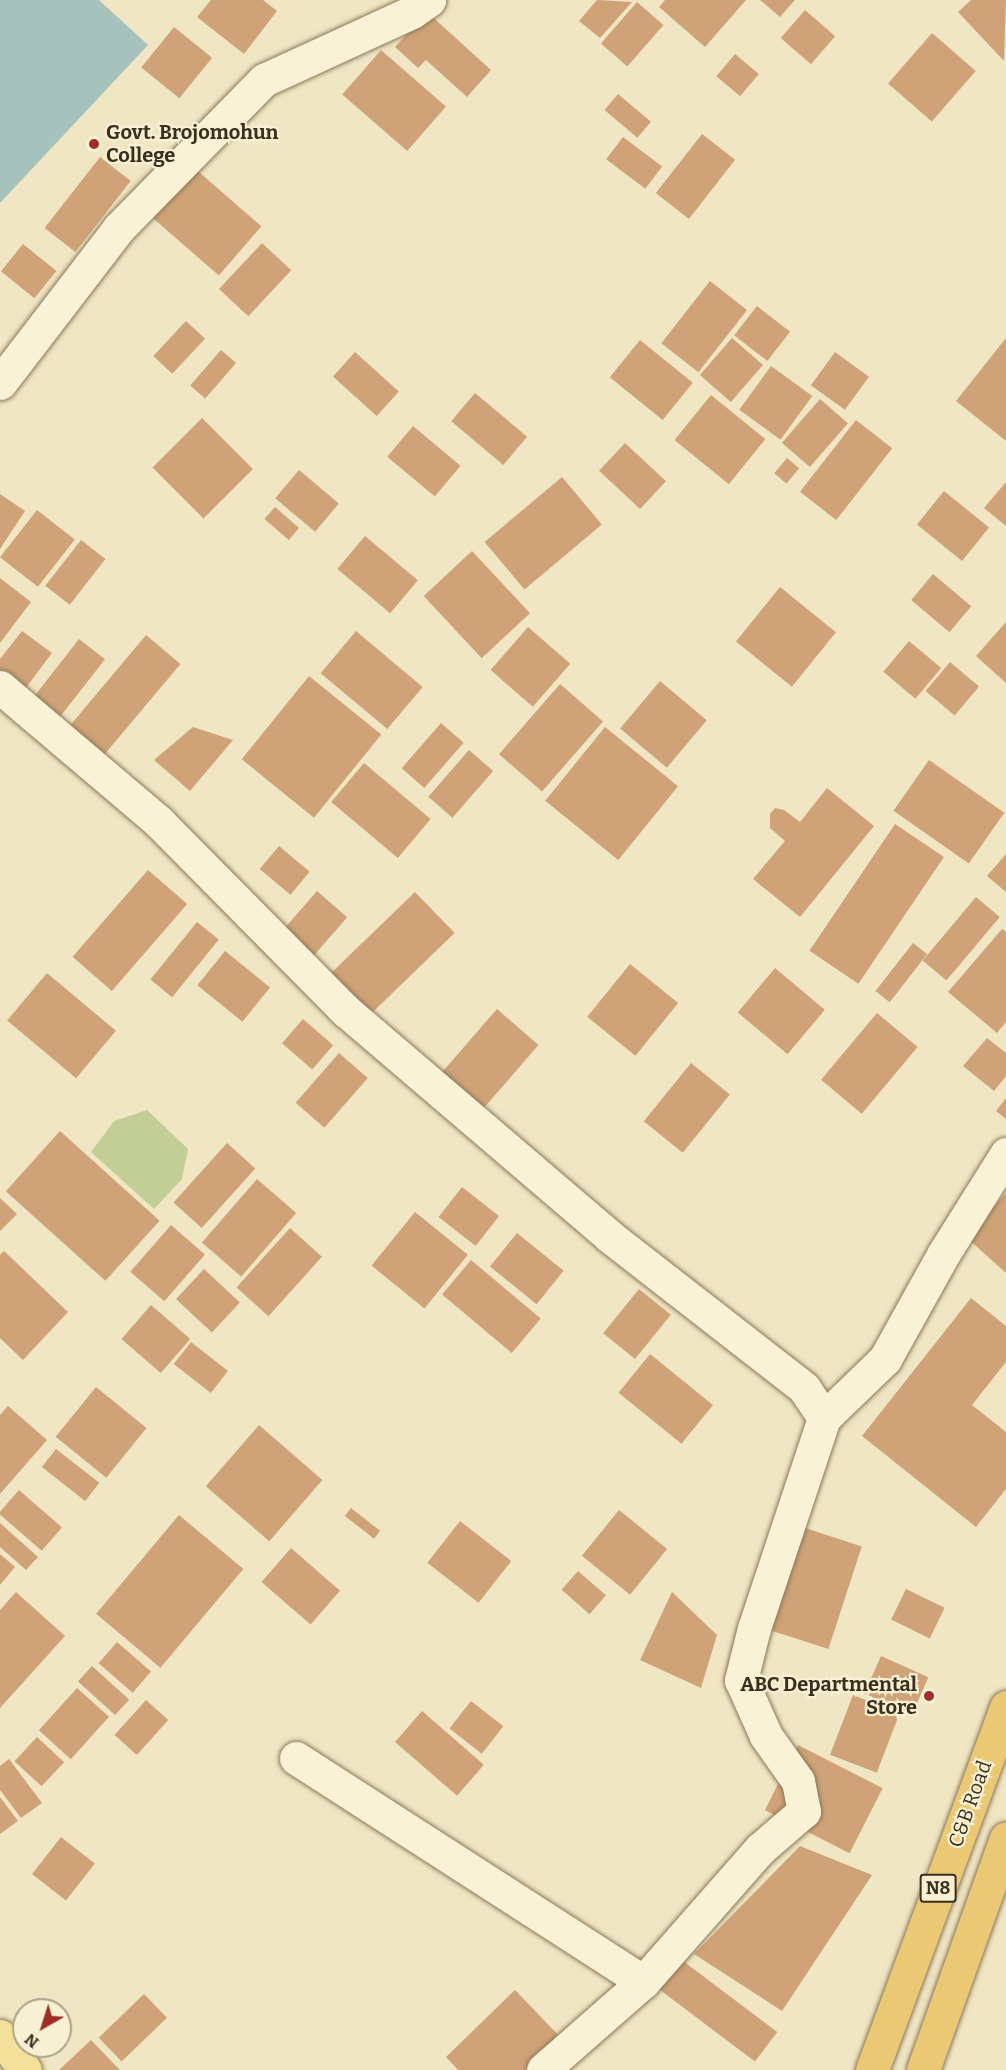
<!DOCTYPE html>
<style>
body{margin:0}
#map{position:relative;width:1006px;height:2070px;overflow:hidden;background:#f0e6c3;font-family:Bitter,serif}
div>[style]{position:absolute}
.green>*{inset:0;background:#c3ce96}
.water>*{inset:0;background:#a5c2bc}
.building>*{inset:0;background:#cfa377;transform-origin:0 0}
.roads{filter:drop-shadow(0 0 2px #8b7859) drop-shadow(0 0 2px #8b7859)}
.minor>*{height:33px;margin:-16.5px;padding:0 16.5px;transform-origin:16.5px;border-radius:16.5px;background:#faf2d7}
.primary>*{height:33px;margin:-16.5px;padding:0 16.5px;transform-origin:16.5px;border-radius:16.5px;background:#f4e099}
.trunk>*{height:33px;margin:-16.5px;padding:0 16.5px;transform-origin:16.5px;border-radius:16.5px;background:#ebc874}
.dots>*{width:16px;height:16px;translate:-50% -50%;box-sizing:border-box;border:3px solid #f7f0d3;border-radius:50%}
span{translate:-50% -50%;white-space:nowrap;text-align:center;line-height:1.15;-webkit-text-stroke:4.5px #f7f0d3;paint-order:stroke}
.shield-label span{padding:2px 4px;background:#f7f0d3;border:2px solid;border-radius:4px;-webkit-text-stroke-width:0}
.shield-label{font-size:18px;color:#3a2e1e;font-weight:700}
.poi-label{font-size:20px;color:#3a2e1e;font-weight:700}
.left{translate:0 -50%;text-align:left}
.right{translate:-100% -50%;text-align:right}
.street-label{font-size:20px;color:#3a2e1e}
.north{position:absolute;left:12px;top:1998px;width:60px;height:60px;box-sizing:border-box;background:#f7f0d3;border:2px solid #aba28b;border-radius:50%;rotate:219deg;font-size:16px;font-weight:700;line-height:24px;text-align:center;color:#3a2e1e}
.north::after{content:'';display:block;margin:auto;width:21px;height:27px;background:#9c3026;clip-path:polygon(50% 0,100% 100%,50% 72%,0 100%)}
</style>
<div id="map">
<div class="green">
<i style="clip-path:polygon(147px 1110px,188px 1149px,182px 1179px,154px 1209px,91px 1152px,114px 1121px)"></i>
</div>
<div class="water">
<i style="clip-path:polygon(0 0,99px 0,148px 45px,0 203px)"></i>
</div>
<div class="building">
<i style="clip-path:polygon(211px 0,263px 0,277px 11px,244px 54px,197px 17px)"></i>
<i style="clip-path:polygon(597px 0,632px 2px,600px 38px,579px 21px)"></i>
<i style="clip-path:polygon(665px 0,746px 0,705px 47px,659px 7px)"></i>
<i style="clip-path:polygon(760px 0,795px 0,780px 17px)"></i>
<i style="clip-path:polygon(971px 0,1006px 0,1004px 61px,958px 12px)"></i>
<i style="left:637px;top:2px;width:35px;height:55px;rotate:41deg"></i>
<i style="left:805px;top:10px;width:40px;height:37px;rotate:41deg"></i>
<i style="clip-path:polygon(427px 12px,491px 70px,467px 97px,426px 60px,418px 68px,395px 47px)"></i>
<i style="left:174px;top:27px;width:49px;height:52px;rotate:39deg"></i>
<i style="left:932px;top:33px;width:58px;height:67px;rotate:41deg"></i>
<i style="left:381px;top:50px;width:86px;height:59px;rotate:41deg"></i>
<i style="left:735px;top:54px;width:31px;height:29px;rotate:40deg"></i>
<i style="left:618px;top:94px;width:43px;height:21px;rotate:40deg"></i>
<i style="left:702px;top:134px;width:42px;height:75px;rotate:38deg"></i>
<i style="left:623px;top:137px;width:49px;height:28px;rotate:37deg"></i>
<i style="left:100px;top:157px;width:39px;height:90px;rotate:38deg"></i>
<i style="left:192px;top:166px;width:92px;height:65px;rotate:41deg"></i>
<i style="left:262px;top:243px;width:40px;height:63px;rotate:43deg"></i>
<i style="left:23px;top:244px;width:43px;height:35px;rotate:39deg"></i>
<i style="left:710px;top:281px;width:47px;height:79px;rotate:38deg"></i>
<i style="left:757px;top:306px;width:42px;height:37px;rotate:38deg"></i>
<i style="left:186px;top:321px;width:26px;height:48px;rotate:43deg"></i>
<i style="left:732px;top:338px;width:41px;height:49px;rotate:41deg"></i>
<i style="clip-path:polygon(1006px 338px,1006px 441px,956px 401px)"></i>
<i style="left:640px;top:340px;width:68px;height:48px;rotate:39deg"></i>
<i style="left:221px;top:350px;width:20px;height:47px;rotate:41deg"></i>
<i style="left:355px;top:352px;width:59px;height:33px;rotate:42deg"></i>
<i style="left:835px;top:352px;width:42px;height:41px;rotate:36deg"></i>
<i style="left:771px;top:366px;width:51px;height:54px;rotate:36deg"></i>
<i style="left:475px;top:393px;width:68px;height:37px;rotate:40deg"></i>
<i style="left:711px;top:395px;width:70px;height:58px;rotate:39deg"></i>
<i style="left:820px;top:399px;width:37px;height:58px;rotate:41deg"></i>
<i style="left:202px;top:418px;width:72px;height:70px;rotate:45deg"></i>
<i style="left:856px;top:420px;width:46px;height:91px;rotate:38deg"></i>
<i style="left:413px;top:426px;width:62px;height:40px;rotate:40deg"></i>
<i style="left:625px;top:443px;width:56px;height:38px;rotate:43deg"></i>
<i style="left:787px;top:458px;width:16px;height:20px;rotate:40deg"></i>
<i style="left:299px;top:470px;width:52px;height:37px;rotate:40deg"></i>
<i style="left:562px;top:477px;width:62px;height:101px;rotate:50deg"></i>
<i style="clip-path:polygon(1006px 482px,1006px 526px,984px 508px)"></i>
<i style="left:944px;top:491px;width:58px;height:43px;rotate:39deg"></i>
<i style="clip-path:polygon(0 494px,25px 511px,0 549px)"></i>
<i style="left:275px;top:507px;width:32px;height:16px;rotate:41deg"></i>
<i style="left:37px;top:510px;width:48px;height:60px;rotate:38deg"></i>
<i style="left:365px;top:536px;width:69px;height:43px;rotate:40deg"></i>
<i style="left:81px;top:540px;width:31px;height:58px;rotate:38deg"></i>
<i style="left:472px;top:551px;width:85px;height:66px;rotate:47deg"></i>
<i style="left:933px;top:574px;width:50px;height:34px;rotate:40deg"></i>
<i style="clip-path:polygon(0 578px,31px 602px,0 643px)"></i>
<i style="left:780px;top:587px;width:72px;height:70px;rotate:39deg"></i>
<i style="clip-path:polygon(1006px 622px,1006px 683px,976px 656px)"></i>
<i style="left:528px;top:627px;width:56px;height:57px;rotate:41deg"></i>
<i style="clip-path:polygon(22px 631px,52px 653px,25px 689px,0 670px,0 659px)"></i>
<i style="left:356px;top:631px;width:87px;height:55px;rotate:40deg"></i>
<i style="left:146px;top:635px;width:45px;height:119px;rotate:40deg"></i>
<i style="left:79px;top:639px;width:33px;height:73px;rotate:38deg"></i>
<i style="left:909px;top:641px;width:42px;height:40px;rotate:40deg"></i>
<i style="left:950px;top:662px;width:38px;height:38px;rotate:40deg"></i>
<i style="left:309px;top:676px;width:93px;height:107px;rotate:39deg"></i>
<i style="left:660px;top:681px;width:61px;height:62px;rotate:40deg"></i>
<i style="left:560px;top:684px;width:57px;height:93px;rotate:41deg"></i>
<i style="left:441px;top:723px;width:30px;height:60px;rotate:41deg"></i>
<i style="clip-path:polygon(193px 727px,233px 740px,190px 791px,154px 760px)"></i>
<i style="left:605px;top:727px;width:94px;height:95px;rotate:39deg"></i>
<i style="left:469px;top:750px;width:32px;height:62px;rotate:41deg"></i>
<i style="left:929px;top:760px;width:92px;height:62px;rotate:35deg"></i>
<i style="left:364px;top:763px;width:87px;height:51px;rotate:40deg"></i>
<i style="clip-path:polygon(827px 788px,874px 826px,800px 917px,753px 879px,785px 841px,770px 828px,770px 814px,775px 808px,784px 810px,800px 822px)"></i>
<i style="left:895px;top:824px;width:59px;height:153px;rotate:34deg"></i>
<i style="left:279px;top:846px;width:40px;height:30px;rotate:40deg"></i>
<i style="clip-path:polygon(1006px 854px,1006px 892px,987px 876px)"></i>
<i style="left:148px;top:870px;width:52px;height:115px;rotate:41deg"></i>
<i style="left:317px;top:891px;width:40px;height:55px;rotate:41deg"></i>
<i style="left:415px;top:892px;width:57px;height:135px;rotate:46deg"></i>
<i style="left:976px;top:897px;width:31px;height:83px;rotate:40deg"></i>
<i style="left:197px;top:922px;width:28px;height:74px;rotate:39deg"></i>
<i style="clip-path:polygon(1002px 929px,1006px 932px,1006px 1022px,997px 1033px,948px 992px)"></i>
<i style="left:913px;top:943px;width:18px;height:61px;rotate:38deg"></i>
<i style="left:225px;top:951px;width:58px;height:44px;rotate:39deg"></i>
<i style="left:630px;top:964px;width:62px;height:68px;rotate:39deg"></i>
<i style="left:775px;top:968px;width:65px;height:58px;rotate:40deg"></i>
<i style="left:47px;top:973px;width:90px;height:62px;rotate:40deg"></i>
<i style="left:497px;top:1009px;width:55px;height:109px;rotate:41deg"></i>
<i style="left:877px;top:1013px;width:53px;height:87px;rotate:40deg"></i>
<i style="left:303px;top:1019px;width:40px;height:32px;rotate:41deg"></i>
<i style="clip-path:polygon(987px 1038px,1006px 1053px,1006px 1076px,994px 1091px,963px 1066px)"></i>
<i style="left:339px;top:1053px;width:38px;height:66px;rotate:41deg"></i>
<i style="left:691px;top:1063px;width:50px;height:75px;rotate:39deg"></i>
<i style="clip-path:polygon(1006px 1098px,1006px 1119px,996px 1111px)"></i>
<i style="left:60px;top:1131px;width:134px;height:81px;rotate:42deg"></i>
<i style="left:227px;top:1143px;width:38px;height:80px;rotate:42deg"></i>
<i style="left:257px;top:1179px;width:52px;height:84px;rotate:41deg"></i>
<i style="left:462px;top:1187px;width:47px;height:38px;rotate:38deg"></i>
<i style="clip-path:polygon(1006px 1193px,1006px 1273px,966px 1237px)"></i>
<i style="clip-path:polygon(0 1198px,17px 1214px,0 1231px)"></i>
<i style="left:415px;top:1212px;width:68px;height:69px;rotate:39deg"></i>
<i style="left:171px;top:1225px;width:45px;height:62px;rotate:41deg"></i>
<i style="left:290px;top:1228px;width:43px;height:80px;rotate:42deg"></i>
<i style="left:517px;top:1233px;width:60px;height:43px;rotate:39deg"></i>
<i style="clip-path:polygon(4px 1251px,68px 1312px,23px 1360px,0 1338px,0 1255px)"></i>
<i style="left:471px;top:1260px;width:91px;height:45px;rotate:40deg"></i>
<i style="left:204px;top:1269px;width:49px;height:41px;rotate:43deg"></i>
<i style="left:639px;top:1289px;width:41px;height:57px;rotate:39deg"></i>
<i style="clip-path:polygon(971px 1298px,1006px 1326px,1006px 1362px,972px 1405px,1006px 1432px,1006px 1489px,976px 1527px,862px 1436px)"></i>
<i style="left:151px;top:1305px;width:52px;height:45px;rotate:41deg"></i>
<i style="left:191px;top:1342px;width:47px;height:28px;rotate:38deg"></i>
<i style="left:650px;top:1354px;width:81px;height:50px;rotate:39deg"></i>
<i style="left:96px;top:1387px;width:65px;height:64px;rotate:39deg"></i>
<i style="clip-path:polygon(8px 1406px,47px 1440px,0 1494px,0 1415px)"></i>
<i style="left:259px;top:1425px;width:84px;height:81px;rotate:41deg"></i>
<i style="left:56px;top:1449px;width:55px;height:23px;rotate:38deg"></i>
<i style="left:19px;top:1490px;width:57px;height:31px;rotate:41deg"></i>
<i style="left:351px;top:1508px;width:37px;height:10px;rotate:38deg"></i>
<i style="left:619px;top:1510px;width:62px;height:59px;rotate:39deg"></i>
<i style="left:179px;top:1515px;width:84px;height:129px;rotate:40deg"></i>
<i style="left:460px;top:1521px;width:65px;height:53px;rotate:38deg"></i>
<i style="clip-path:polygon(0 1523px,38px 1557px,26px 1570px,0 1547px)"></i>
<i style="left:799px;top:1526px;width:66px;height:108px;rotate:18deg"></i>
<i style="left:291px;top:1548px;width:65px;height:45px;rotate:41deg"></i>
<i style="clip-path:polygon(0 1554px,15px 1567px,0 1585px)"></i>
<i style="left:578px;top:1571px;width:37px;height:25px;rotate:41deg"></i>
<i style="left:906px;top:1589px;width:43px;height:34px;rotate:26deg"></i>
<i style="clip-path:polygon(16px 1592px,65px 1636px,0 1708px,0 1610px)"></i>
<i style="clip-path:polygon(672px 1592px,717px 1635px,701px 1688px,640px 1660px)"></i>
<i style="left:117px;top:1642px;width:45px;height:28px;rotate:41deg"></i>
<i style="left:881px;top:1656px;width:52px;height:41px;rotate:24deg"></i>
<i style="left:92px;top:1666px;width:50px;height:21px;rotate:42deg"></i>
<i style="left:77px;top:1688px;width:43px;height:57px;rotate:42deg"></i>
<i style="left:853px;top:1695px;width:50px;height:64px;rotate:21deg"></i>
<i style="left:146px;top:1700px;width:30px;height:47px;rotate:42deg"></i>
<i style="left:471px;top:1701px;width:41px;height:35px;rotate:38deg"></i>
<i style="left:422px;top:1711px;width:82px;height:41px;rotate:41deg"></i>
<i style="left:37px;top:1737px;width:37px;height:33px;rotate:43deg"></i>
<i style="left:798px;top:1745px;width:95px;height:73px;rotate:27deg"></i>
<i style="clip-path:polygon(9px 1759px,42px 1803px,21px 1818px,0 1790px,0 1766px)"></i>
<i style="clip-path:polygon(0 1797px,18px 1821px,0 1834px)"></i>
<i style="left:61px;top:1837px;width:43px;height:47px;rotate:38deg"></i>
<i style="clip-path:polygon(800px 1846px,872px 1875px,782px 2011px,694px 1954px)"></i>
<i style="left:679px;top:1958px;width:123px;height:37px;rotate:37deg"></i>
<i style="clip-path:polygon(515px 1990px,564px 2041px,534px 2070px,458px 2070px,446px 2057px)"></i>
<i style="left:144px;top:1994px;width:33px;height:63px;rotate:46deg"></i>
<i style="clip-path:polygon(91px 2040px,120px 2070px,59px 2070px)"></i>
</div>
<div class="roads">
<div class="minor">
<i style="left:0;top:383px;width:195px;rotate:-52.5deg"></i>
<i style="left:119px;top:228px;width:207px;rotate:-45.6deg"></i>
<i style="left:264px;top:80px;width:163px;rotate:-24.7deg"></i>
<i style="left:412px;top:12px;width:21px;rotate:-35deg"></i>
<i style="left:0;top:687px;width:209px;rotate:40.3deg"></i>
<i style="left:159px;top:822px;width:266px;rotate:45.3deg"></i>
<i style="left:346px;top:1011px;width:346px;rotate:40.5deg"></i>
<i style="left:609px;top:1236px;width:247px;rotate:37.9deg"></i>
<i style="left:804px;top:1388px;width:36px;rotate:56deg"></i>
<i style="left:824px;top:1418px;width:221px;rotate:108.4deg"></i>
<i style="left:754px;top:1628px;width:54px;rotate:104deg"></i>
<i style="left:741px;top:1680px;width:61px;rotate:65.9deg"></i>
<i style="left:766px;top:1736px;width:55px;rotate:54.6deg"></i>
<i style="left:798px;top:1781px;width:31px;rotate:79deg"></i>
<i style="left:804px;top:1811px;width:58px;rotate:139.2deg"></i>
<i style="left:760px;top:1849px;width:177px;rotate:131.3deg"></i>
<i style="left:643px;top:1982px;width:133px;rotate:138.7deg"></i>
<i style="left:824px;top:1418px;width:85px;rotate:-44deg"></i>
<i style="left:885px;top:1359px;width:121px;rotate:-60.9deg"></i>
<i style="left:944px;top:1253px;width:117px;rotate:-57.9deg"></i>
<i style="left:296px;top:1758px;width:413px;rotate:32.8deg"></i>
</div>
<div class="primary">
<i style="left:0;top:2036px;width:42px;rotate:53.7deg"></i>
</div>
<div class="trunk">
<i style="left:872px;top:2070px;width:387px;rotate:-69.7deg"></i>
<i style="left:923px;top:2070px;width:246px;rotate:-70.3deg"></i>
</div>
</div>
<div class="dots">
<i style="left:94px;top:144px;background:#9c3026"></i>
<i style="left:929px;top:1696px;background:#9c3026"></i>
</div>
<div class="shield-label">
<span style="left:938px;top:1888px">N8</span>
</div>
<div class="poi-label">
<span class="left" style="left:106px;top:144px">Govt. Brojomohun<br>College</span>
<span class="right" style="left:917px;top:1696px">ABC Departmental<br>Store</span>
</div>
<div class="street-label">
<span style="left:970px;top:1804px;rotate:-70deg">C&amp;B Road</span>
</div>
<div class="north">N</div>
</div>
